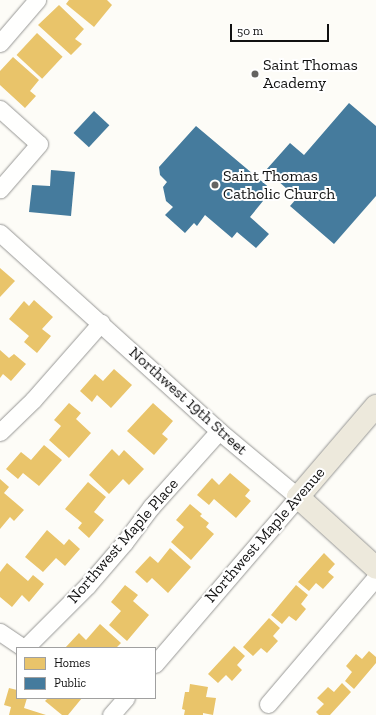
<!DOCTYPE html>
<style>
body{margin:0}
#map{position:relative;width:376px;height:715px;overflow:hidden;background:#fdfcf7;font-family:"Zilla Slab",serif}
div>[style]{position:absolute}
.homes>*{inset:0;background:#e9c46a;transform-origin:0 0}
.public>*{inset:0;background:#457b9d;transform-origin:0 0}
.roads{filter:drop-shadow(0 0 1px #979795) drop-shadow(0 0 1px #979795)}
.minor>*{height:17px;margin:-8.5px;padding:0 8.5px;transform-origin:8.5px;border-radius:8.5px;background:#fffffe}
.major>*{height:22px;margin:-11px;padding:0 11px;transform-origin:11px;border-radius:11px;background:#ede9dc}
.dots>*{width:11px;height:11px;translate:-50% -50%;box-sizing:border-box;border:2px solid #fff;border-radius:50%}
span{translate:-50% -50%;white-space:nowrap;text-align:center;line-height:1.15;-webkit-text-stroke:4px #fff;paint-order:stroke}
.poi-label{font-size:16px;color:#111}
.left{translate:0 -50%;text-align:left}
.street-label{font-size:16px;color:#111}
.legend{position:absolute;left:16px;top:647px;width:140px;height:52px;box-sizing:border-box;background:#fff;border:1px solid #a0a0a0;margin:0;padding:5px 7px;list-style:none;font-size:12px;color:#111}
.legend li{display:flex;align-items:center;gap:8px;height:20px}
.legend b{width:20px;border:1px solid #a0a0a0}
.scale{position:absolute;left:230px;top:24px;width:99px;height:18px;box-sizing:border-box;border:2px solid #111;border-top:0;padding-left:5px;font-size:12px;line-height:14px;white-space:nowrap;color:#111;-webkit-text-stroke:3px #fff;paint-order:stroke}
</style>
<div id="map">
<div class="homes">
<i style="clip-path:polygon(69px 0,107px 0,112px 5px,94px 27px,66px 4px)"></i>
<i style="clip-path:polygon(59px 5px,84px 29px,75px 39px,82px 44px,71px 55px,38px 25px)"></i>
<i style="left:37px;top:33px;width:35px;height:30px;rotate:43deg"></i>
<i style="clip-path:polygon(13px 57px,39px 80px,30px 91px,36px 96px,25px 108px,0 85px,0 71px)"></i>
<i style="clip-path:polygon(0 268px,15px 281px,0 297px)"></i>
<i style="clip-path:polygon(34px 300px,53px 317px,42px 329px,51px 336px,37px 353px,24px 342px,29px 336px,9px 319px,24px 301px,29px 306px)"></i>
<i style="clip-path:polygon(0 350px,9px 358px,14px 354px,26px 364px,11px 381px,3px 374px,0 378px)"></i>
<i style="clip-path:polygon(114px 369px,132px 385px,111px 408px,97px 395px,92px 402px,80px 391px,95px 374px,103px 381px)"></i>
<i style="clip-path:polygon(69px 403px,81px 413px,76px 419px,91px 433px,69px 458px,49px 440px,61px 426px,54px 420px)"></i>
<i style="clip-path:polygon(153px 403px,173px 421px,162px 434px,168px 439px,154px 455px,127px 431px)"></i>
<i style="clip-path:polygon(44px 445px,62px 460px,39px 486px,23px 473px,18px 479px,6px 469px,21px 452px,31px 460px)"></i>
<i style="clip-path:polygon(112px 449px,119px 456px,124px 450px,144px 469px,129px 485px,123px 479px,109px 494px,89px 475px)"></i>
<i style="clip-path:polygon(230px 473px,250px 490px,245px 496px,251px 501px,236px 518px,214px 499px,209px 505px,197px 495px,212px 478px,219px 485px)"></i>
<i style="clip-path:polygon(0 479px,9px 487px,4px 493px,24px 510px,14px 521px,10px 517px,0 529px)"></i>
<i style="clip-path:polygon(88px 482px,106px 497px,94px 512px,104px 520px,89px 538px,78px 528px,82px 523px,65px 509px)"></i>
<i style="clip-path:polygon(190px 504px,202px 514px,200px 516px,209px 523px,206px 527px,214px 534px,191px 560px,171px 542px,184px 527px,176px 520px)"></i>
<i style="clip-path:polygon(47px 530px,64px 545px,69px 539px,80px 549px,65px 566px,56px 558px,43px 572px,25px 557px)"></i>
<i style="clip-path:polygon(170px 548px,191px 567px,168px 593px,152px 578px,147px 583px,135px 572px,150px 556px,158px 563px)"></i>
<i style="clip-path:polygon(324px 553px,335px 564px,328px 572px,334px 577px,323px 589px,316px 583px,309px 591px,298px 582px)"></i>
<i style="clip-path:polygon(7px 563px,28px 581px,33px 575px,44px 584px,29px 602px,22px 595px,12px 607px,0 597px,0 572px)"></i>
<i style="clip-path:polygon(125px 585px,138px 595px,133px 601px,149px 615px,127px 641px,109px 625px,121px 611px,111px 602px)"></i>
<i style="clip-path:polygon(296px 585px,308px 595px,301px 604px,306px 609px,296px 621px,289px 616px,282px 624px,271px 615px)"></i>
<i style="clip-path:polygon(269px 618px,280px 628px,273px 636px,278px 641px,267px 653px,261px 648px,253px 656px,243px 647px)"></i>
<i style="clip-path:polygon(100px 624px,121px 643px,116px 648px,65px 648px,79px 633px,86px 640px)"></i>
<i style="clip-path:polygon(234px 646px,245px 656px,237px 665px,242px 670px,232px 681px,226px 675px,218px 683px,208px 674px)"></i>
<i style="clip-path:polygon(369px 651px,376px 657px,376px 663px,354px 689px,345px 681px,352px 672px,346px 666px,356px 654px,362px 659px)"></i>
<i style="clip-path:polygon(342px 683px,351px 692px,330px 715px,319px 715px,316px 712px,324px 704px,317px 698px,328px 687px,334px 692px)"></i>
<i style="clip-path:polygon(190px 684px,208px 687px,206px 697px,216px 698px,213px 715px,203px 713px,203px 715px,184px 715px,185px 710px,182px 709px,185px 692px,189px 692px)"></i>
<i style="clip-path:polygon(9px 688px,17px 690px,17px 698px,27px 698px,24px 708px,46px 715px,9px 715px,11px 707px,4px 705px)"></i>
<i style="clip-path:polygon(48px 698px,82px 698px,68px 715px,62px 715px,45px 701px)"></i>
</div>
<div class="public">
<i style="clip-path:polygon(349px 103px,376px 126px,376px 196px,334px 244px,290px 206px,297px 198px,266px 170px,290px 143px,304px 155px)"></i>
<i style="left:94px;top:111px;width:21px;height:30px;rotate:43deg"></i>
<i style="clip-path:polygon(196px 126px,272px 190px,250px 217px,269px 234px,256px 248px,237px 232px,232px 238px,205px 215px,197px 226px,194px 223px,185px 233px,165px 215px,173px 207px,166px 201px,163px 187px,167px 182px,160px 175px,159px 167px)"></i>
<i style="clip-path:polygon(51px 170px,75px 172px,71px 216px,29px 212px,32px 185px,50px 186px)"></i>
</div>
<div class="roads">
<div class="minor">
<i style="left:0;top:43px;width:57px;rotate:-49.3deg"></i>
<i style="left:0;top:109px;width:52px;rotate:41.9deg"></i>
<i style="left:39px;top:144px;width:60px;rotate:130.9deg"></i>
<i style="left:0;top:233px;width:295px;rotate:42.1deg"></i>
<i style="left:219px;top:431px;width:103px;rotate:39.9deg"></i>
<i style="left:298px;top:497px;width:220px;rotate:130.6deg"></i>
<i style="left:0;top:432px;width:46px;rotate:-44.1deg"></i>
<i style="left:33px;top:400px;width:103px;rotate:-48.6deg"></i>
<i style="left:0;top:632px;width:29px;rotate:34deg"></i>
<i style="left:25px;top:648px;width:88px;rotate:-45deg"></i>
<i style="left:87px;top:586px;width:57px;rotate:-49.3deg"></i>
<i style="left:124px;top:543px;width:45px;rotate:-53.1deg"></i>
<i style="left:151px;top:507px;width:102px;rotate:-48.2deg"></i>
<i style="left:268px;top:704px;width:167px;rotate:-49.6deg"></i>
<i style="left:111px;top:715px;width:23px;rotate:-49deg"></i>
</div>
<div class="major">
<i style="left:376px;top:406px;width:120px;rotate:130.6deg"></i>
<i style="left:298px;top:497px;width:105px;rotate:42.3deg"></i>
</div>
</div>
<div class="dots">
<i style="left:255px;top:74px;background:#646362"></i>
<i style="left:215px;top:185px;background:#646362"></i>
</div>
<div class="poi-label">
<span class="left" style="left:263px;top:74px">Saint Thomas<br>Academy</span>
<span class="left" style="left:223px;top:185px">Saint Thomas<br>Catholic Church</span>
</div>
<div class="street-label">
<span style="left:188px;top:401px;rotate:42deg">Northwest 19th Street</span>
<span style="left:265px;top:535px;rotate:-49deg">Northwest Maple Avenue</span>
<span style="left:123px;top:541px;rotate:-49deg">Northwest Maple Place</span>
</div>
<ul class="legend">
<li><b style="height:11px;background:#e9c46a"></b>Homes</li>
<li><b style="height:11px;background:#457b9d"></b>Public</li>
</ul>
<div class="scale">50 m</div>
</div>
